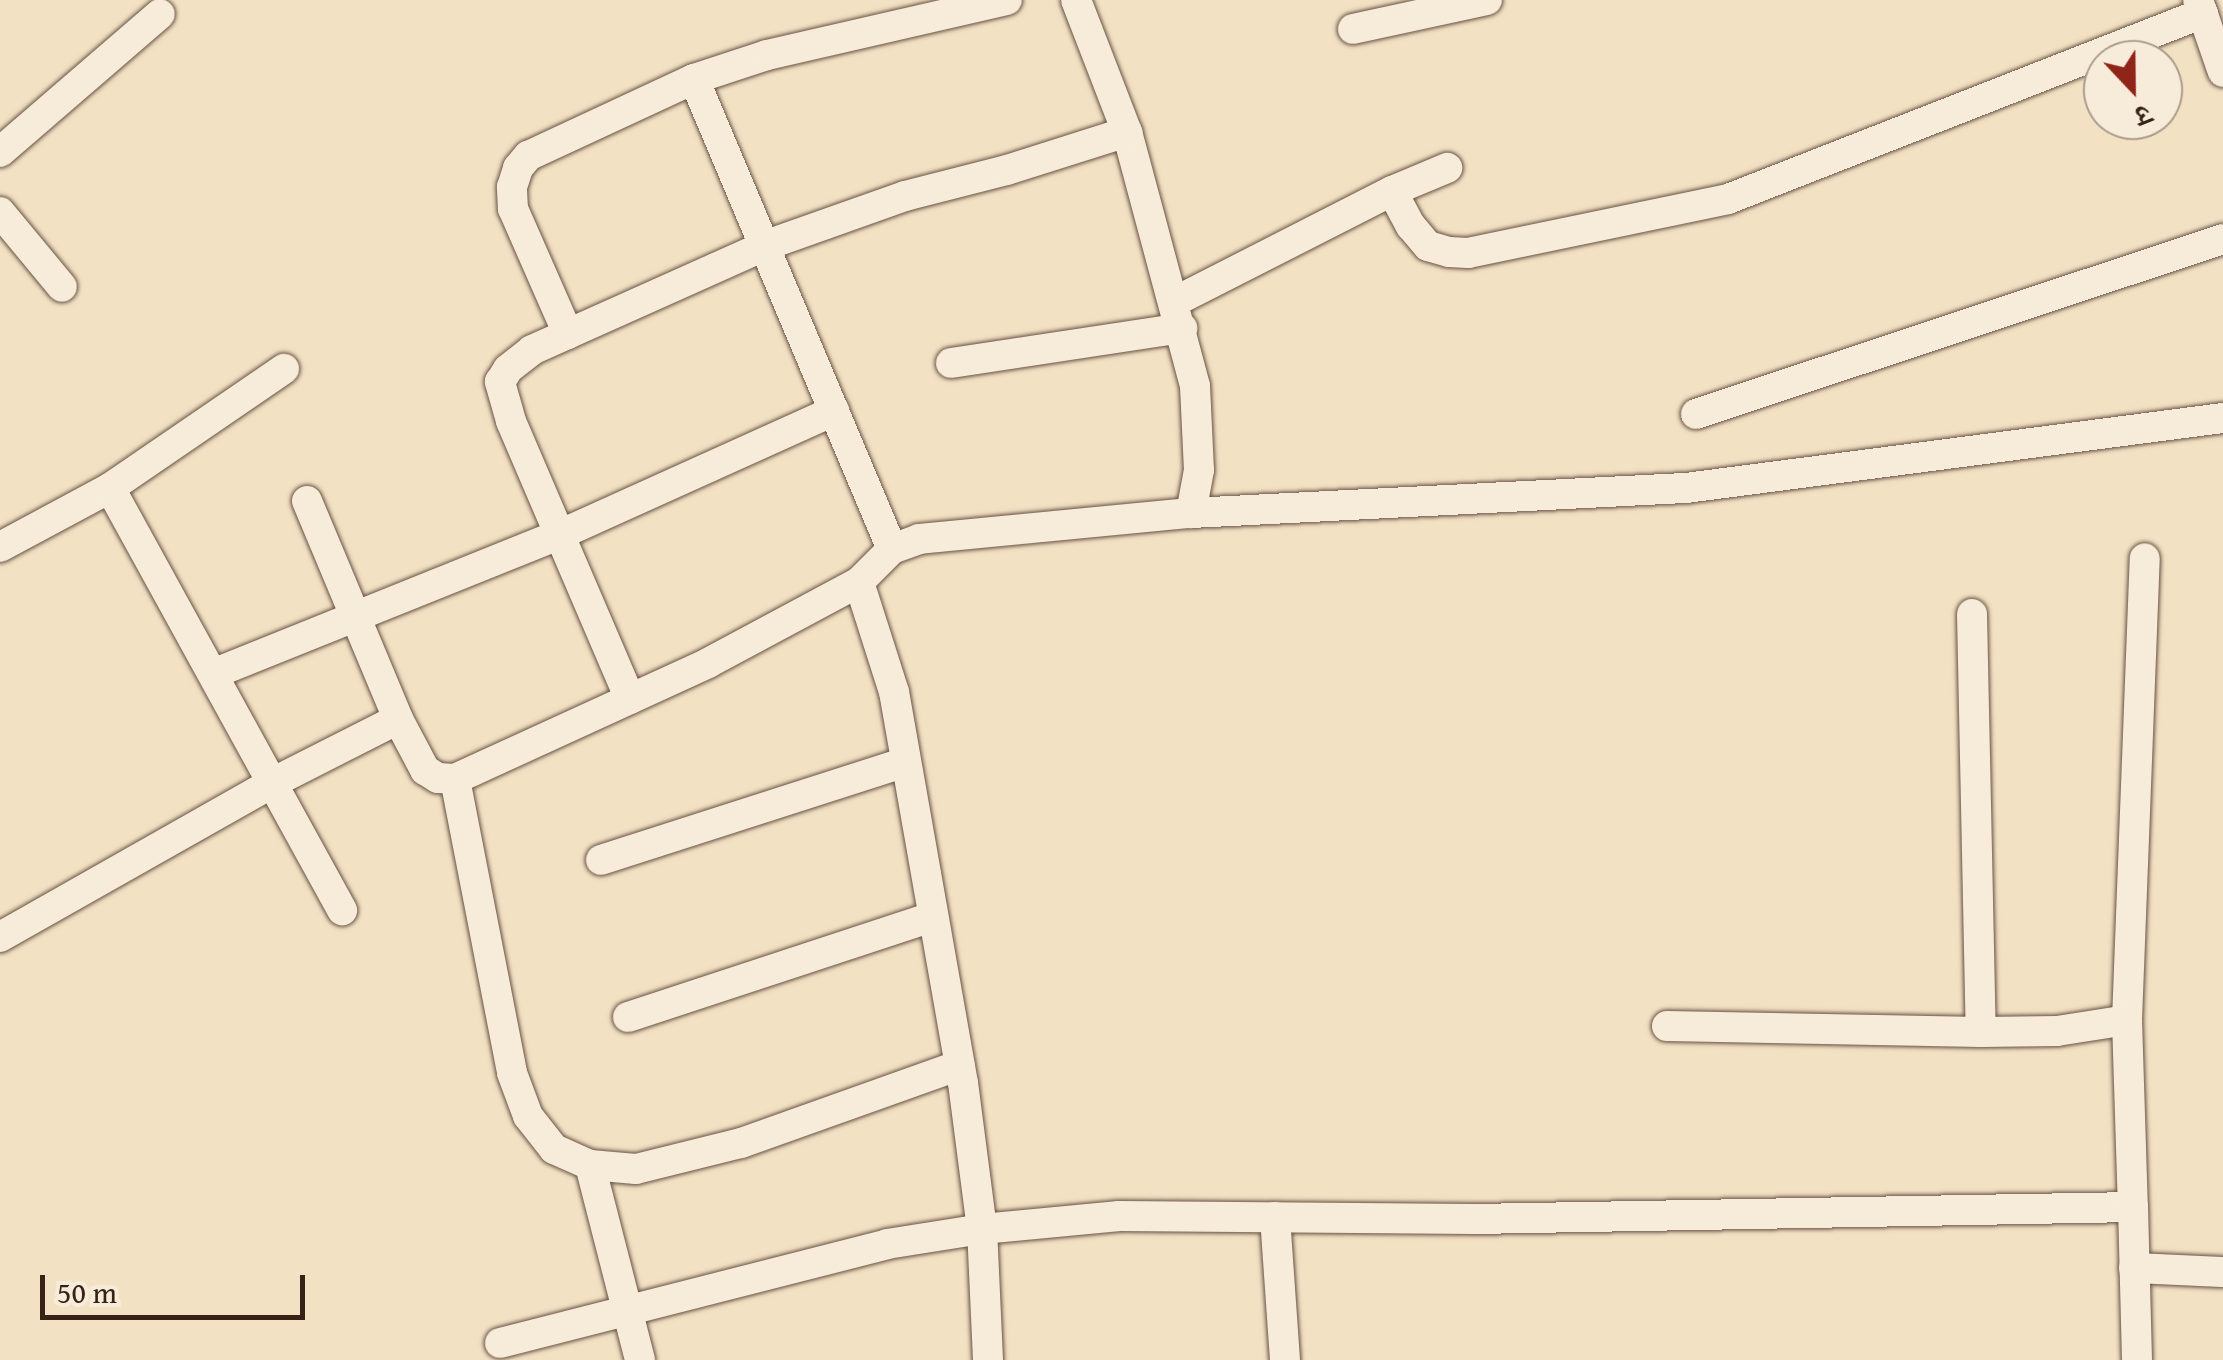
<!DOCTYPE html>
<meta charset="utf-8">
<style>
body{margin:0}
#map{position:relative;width:2223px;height:1360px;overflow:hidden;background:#f3e1c4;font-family:"Gentium Book Plus","Noto Serif Devanagari",serif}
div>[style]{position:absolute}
.roads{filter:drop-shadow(0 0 2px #675242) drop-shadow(0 0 2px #675242)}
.street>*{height:30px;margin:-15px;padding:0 15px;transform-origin:15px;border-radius:15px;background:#f7ecd9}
span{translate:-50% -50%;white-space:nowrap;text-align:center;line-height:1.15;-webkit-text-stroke:10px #f7ecd9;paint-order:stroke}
.north{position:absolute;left:2083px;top:40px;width:100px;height:100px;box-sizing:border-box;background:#f7ecd9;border:2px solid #ab9b8b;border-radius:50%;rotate:158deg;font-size:28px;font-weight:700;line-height:40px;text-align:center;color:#382216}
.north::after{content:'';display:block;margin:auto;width:35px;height:45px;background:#8f2418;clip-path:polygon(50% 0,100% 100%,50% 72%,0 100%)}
.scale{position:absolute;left:40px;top:1275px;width:265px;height:45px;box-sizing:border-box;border:5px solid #382216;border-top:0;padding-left:12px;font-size:30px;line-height:35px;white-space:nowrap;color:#382216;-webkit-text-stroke:8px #f7ecd9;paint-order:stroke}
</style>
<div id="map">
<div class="roads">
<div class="street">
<i style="left:1076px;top:0;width:142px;rotate:68.9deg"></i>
<i style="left:1127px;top:132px;width:263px;rotate:75deg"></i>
<i style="left:1195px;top:386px;width:84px;rotate:87.3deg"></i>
<i style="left:1199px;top:470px;width:44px;rotate:100.5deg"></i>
<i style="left:2198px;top:0;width:76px;rotate:70.9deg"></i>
<i style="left:1353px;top:29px;width:137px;rotate:-12.2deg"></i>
<i style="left:694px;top:79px;width:510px;rotate:67.16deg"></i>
<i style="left:0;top:152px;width:211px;rotate:-40.8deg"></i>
<i style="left:1392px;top:191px;width:40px;rotate:62deg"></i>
<i style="left:1411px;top:226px;width:26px;rotate:50deg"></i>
<i style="left:1428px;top:246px;width:22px;rotate:16deg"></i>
<i style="left:1449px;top:252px;width:19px;rotate:3deg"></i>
<i style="left:1468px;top:253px;width:266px;rotate:-11.7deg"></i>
<i style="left:1728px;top:199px;width:510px;rotate:-21.38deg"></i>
<i style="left:0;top:212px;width:97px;rotate:50.4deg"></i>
<i style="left:1176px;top:301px;width:242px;rotate:-27deg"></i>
<i style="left:1392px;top:191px;width:60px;rotate:-22.7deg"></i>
<i style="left:568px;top:334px;width:137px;rotate:-113.7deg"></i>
<i style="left:513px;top:209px;width:22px;rotate:-93deg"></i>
<i style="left:512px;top:187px;width:20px;rotate:-72deg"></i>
<i style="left:518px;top:168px;width:16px;rotate:-50deg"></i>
<i style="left:528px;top:156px;width:183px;rotate:-24.9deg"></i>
<i style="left:694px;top:79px;width:77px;rotate:-18.2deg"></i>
<i style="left:767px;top:55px;width:246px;rotate:-12.9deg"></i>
<i style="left:951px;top:363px;width:234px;rotate:-8.6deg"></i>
<i style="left:1696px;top:414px;width:555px;rotate:-18.37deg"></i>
<i style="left:110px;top:488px;width:482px;rotate:61.2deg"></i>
<i style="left:307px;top:501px;width:236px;rotate:67.3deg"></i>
<i style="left:398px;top:719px;width:58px;rotate:62.1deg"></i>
<i style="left:425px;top:770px;width:15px;rotate:32deg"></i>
<i style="left:438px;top:778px;width:17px;rotate:3deg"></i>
<i style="left:455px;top:779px;width:278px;rotate:-24.6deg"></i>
<i style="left:708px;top:663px;width:171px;rotate:-28.2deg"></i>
<i style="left:859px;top:582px;width:47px;rotate:-45deg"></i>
<i style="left:892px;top:549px;width:29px;rotate:-20deg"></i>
<i style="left:919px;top:539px;width:273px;rotate:-5.5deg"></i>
<i style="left:1191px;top:513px;width:496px;rotate:-2.9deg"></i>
<i style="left:1686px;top:488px;width:542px;rotate:-7.43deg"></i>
<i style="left:0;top:547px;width:125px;rotate:-28.2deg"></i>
<i style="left:110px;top:488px;width:211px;rotate:-34.4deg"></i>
<i style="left:1972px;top:614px;width:418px;rotate:88.8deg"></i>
<i style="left:215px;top:673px;width:371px;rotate:-21.9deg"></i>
<i style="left:559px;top:535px;width:302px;rotate:-24.3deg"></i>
<i style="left:630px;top:699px;width:302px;rotate:-113.2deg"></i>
<i style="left:511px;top:421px;width:41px;rotate:-105.8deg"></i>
<i style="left:500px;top:382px;width:15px;rotate:-58deg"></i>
<i style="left:508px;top:369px;width:31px;rotate:-38deg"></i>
<i style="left:532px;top:350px;width:254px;rotate:-24.1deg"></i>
<i style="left:764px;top:246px;width:150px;rotate:-19.5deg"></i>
<i style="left:905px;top:196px;width:105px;rotate:-14.3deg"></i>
<i style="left:1007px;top:170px;width:126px;rotate:-17.6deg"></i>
<i style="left:455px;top:779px;width:299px;rotate:79deg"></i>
<i style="left:512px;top:1073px;width:46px;rotate:69.6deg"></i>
<i style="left:528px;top:1116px;width:42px;rotate:51.8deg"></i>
<i style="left:554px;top:1149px;width:39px;rotate:24deg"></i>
<i style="left:590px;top:1165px;width:46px;rotate:5deg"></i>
<i style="left:636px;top:1169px;width:108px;rotate:-13.9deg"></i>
<i style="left:741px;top:1143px;width:232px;rotate:-19.6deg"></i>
<i style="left:601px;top:860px;width:320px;rotate:-17.8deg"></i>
<i style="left:0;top:937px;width:315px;rotate:-29.5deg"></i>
<i style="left:274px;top:782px;width:139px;rotate:-26.9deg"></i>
<i style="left:628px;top:1017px;width:321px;rotate:-18.2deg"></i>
<i style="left:2127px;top:1020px;width:462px;rotate:-87.8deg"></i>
<i style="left:1667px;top:1026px;width:314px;rotate:1.1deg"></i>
<i style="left:1981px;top:1032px;width:76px;rotate:-0.8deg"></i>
<i style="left:2057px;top:1031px;width:71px;rotate:-8.9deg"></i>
<i style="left:2127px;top:1020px;width:187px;rotate:88.2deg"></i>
<i style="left:590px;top:1165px;width:201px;rotate:75.6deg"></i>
<i style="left:1275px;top:1217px;width:143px;rotate:86deg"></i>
<i style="left:2134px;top:1268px;width:89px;rotate:2.6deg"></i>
<i style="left:500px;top:1343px;width:399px;rotate:-14.3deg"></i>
<i style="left:887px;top:1244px;width:96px;rotate:-9deg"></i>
<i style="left:982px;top:1229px;width:147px;rotate:-97.4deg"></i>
<i style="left:963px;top:1083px;width:397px;rotate:-100deg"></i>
<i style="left:894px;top:692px;width:115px;rotate:-107.7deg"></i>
<i style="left:988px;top:1360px;width:131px;rotate:-92.6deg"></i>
<i style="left:982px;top:1229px;width:138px;rotate:-5.4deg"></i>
<i style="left:1119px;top:1216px;width:355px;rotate:0.5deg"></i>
<i style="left:1474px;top:1219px;width:659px;rotate:-1.04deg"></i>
<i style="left:2133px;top:1207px;width:153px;rotate:88.5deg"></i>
</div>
</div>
<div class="north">उ</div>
<div class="scale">50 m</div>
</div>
